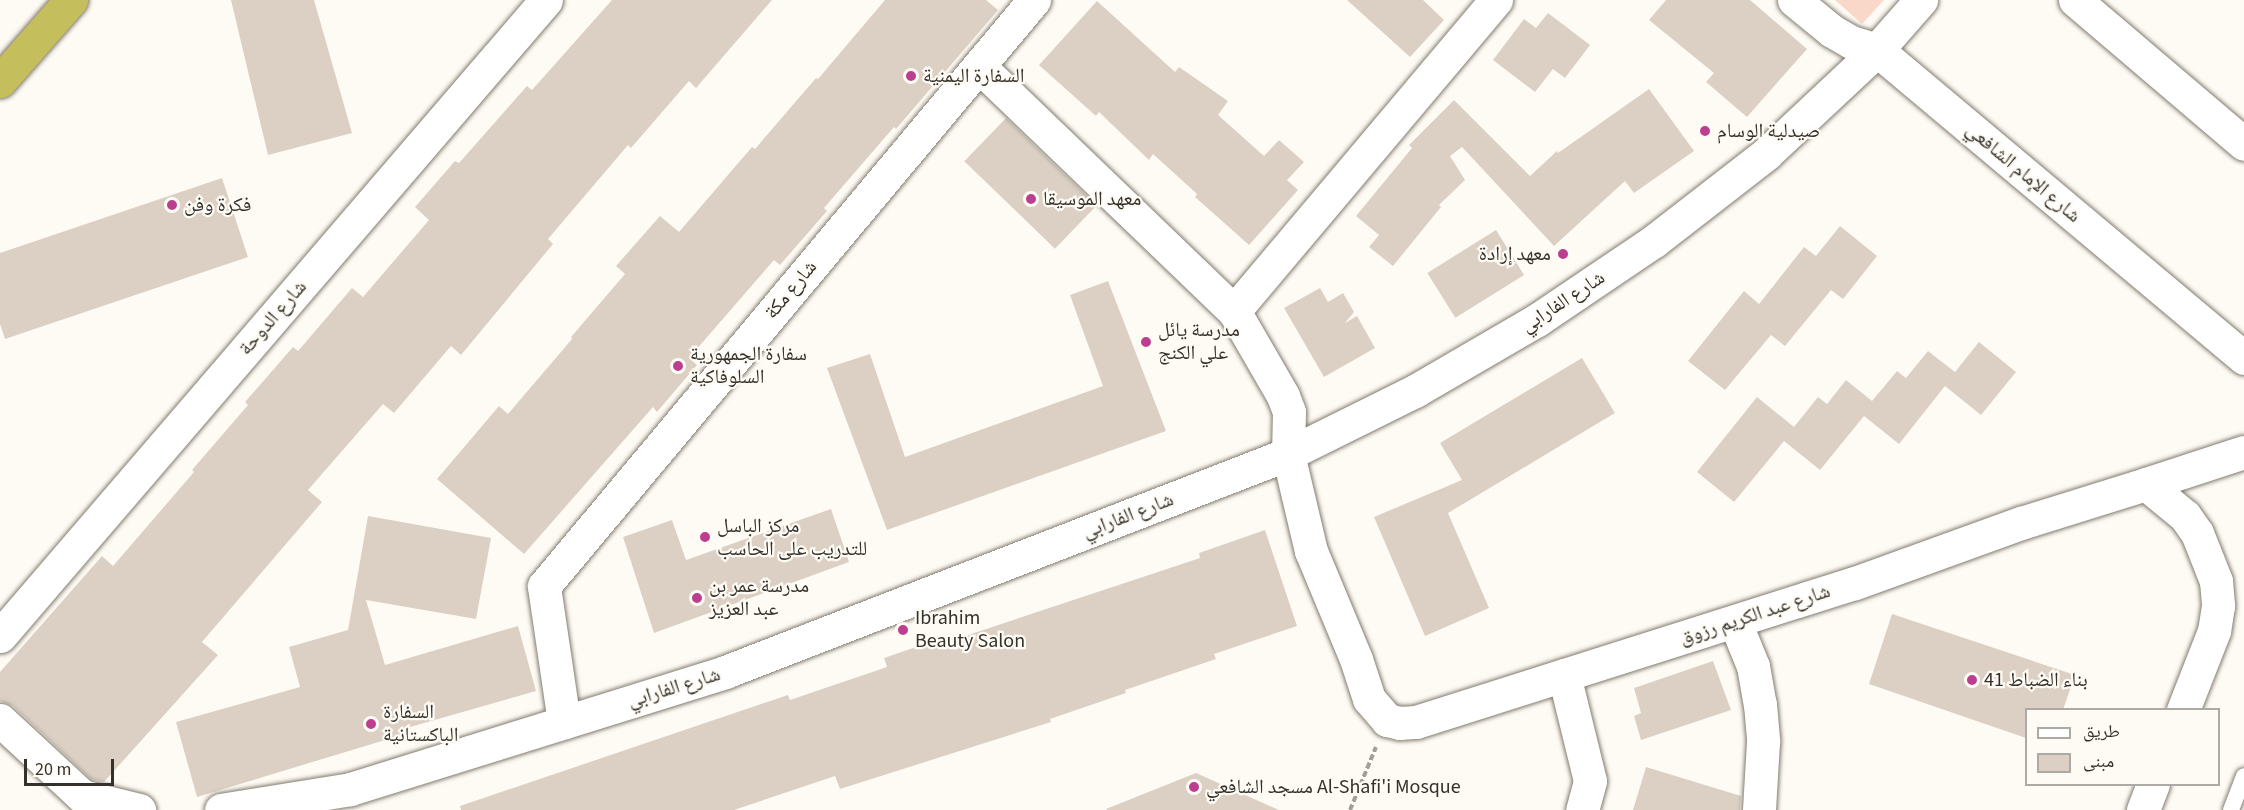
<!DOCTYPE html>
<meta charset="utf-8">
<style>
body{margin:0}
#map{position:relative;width:2244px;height:810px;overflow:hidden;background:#fefbf5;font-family:"Source Sans 3","Noto Naskh Arabic",sans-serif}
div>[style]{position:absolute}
.green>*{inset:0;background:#f9d8ca}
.building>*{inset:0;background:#dcd0c5;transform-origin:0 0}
.path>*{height:4px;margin-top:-2px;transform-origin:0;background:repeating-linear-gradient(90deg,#a29f9a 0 6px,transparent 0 9px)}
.roads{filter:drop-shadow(0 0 2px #827b6e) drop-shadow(0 0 2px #827b6e)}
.service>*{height:16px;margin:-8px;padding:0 8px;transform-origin:8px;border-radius:8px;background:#fff}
.minor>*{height:33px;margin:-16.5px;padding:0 16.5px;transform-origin:16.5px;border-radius:16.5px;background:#fff}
.tertiary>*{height:33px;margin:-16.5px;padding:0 16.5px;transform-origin:16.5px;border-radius:16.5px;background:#fff}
.trunk>*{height:33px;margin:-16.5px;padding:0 16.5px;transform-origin:16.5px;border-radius:16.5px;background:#c4bf5c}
.dots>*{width:16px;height:16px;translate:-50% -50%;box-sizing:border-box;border:3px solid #fefbf5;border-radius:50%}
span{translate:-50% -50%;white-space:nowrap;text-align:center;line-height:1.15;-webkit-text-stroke:4.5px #fefbf5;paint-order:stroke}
.poi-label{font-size:20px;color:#34312c}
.left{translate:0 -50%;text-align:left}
.right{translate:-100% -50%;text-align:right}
.street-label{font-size:20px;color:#34312c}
.legend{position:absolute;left:2025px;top:708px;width:195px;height:78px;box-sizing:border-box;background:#fefbf5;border:2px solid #adaaa5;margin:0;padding:8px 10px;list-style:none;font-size:18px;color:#34312c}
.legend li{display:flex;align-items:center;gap:12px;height:30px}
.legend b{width:30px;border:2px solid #adaaa5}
.scale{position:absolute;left:24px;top:759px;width:90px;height:27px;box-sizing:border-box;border:3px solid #34312c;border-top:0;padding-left:8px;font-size:18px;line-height:21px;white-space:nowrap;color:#34312c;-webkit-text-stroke:4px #fefbf5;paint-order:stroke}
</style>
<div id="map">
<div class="green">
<i style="clip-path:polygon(1835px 0,1884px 0,1862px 24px)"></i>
</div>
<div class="building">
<i style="clip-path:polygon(231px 0,314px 0,352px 133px,268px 155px)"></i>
<i style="clip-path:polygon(612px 0,772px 0,696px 88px,689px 81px,631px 148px,628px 145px,548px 239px,553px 244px,461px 355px,451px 346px,394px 413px,383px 404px,308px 490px,322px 502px,202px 642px,218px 655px,104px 782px,91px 779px,13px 706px,0 701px,0 672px,102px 556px,113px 566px,194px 472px,192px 470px,248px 405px,245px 402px,293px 347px,298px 351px,352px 288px,363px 297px,429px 220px,415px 207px,455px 161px,459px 163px,527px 86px,532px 90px)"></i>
<i style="clip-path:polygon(885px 0,986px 0,998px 10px,896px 129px,894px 127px,824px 208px,827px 211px,780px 265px,774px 260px,689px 358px,697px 365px,657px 412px,653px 407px,524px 554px,437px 479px,499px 406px,508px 414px,572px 339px,571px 337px,625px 274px,616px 266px,660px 216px,679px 232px,752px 147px,755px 149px,816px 78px,818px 79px)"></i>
<i style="clip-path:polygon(1347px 0,1423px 0,1444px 20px,1410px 57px)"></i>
<i style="clip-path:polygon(1666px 0,1750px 0,1807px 49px,1747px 117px,1706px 82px,1714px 73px,1649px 20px)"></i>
<i style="clip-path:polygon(1097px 1px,1175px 72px,1179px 67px,1228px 101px,1218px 115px,1264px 156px,1279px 140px,1304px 162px,1287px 180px,1298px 190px,1249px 245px,1195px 197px,1197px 194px,1153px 154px,1149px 160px,1099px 112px,1096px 116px,1039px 65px)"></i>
<i style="clip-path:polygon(1548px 13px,1590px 45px,1565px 78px,1553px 69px,1535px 92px,1493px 60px,1524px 19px,1536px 28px)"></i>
<i style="clip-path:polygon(1649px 89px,1694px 151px,1634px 193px,1625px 181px,1554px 246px,1462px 147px,1450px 156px,1465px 180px,1439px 205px,1441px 207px,1393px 266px,1369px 247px,1379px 235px,1356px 216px,1412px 148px,1409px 145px,1454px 100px,1530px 176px,1557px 151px,1558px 153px)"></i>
<i style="left:1006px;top:118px;width:126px;height:60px;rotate:44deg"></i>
<i style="clip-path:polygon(222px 178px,248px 257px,5px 339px,0 324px,0 253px)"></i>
<i style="clip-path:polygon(1840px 226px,1877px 256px,1843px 299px,1831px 290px,1785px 346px,1771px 335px,1725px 390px,1688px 361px,1744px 291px,1759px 304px,1804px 247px,1816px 256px)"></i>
<i style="left:1496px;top:230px;width:53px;height:81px;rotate:58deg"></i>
<i style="clip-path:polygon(1108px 281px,1166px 431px,887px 530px,827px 368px,870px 354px,905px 457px,1103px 386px,1070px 295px)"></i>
<i style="clip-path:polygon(1320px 288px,1328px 302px,1343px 293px,1354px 312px,1345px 323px,1357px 316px,1375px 348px,1324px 377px,1284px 308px)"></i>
<i style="clip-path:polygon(1979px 342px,2016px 372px,1981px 415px,1945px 386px,1899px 444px,1864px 416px,1820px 470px,1784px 441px,1734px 502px,1697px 472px,1757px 397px,1794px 427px,1818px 397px,1827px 404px,1846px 380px,1872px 401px,1897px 371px,1906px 378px,1928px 351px,1955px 372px)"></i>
<i style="clip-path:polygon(1582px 358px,1615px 413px,1448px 513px,1489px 608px,1425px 636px,1374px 517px,1462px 480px,1440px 443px)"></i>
<i style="clip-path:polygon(831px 509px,849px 562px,654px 633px,623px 537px,672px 520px,686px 560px)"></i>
<i style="clip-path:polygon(368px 516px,491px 538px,476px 619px,366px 600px,385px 665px,518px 626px,536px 691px,403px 729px,405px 734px,197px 797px,176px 722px,300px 687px,289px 647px,348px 630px)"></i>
<i style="clip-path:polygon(1265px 530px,1297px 626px,1214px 654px,1216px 659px,1125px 690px,1126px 693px,1050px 719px,1051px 722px,840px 789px,835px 776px,734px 810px,461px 810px,460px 806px,788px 695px,790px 700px,887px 667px,884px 658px,945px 637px,947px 642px,1200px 558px,1199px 553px)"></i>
<i style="clip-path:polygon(1892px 614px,2075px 675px,2063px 710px,2026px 710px,2026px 738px,1869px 684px)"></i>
<i style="clip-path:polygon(1713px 661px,1731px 710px,1641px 740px,1634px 716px,1641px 713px,1634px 688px)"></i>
<i style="clip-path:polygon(1646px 767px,1741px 796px,1740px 810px,1633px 810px)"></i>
<i style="clip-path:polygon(1196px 773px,1279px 810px,1107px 810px,1106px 809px)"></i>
</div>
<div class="path">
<i style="left:1350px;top:810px;width:68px;rotate:-67.6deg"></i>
</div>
<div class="roads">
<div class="service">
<i style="left:2231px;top:810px;width:36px;rotate:-69deg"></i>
</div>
<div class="minor">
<i style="left:979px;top:66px;width:354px;rotate:43.9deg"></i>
<i style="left:1234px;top:311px;width:98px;rotate:60deg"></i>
<i style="left:1283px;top:396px;width:17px;rotate:69deg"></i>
<i style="left:1289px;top:412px;width:42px;rotate:91.4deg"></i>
<i style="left:1288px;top:454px;width:100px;rotate:76.7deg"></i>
<i style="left:1311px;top:551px;width:117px;rotate:67.4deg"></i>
<i style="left:1356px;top:659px;width:42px;rotate:72deg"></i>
<i style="left:1369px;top:699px;width:28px;rotate:49deg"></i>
<i style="left:1387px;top:720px;width:13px;rotate:13deg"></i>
<i style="left:1400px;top:723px;width:16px;rotate:-4deg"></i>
<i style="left:1416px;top:722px;width:460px;rotate:-17.6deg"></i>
<i style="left:1855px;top:583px;width:177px;rotate:-19.9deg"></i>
<i style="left:2021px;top:523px;width:131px;rotate:-17.3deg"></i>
<i style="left:2146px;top:484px;width:50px;rotate:39.4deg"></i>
<i style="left:2185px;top:516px;width:21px;rotate:55deg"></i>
<i style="left:2197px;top:533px;width:52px;rotate:68.4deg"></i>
<i style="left:2216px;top:581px;width:25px;rotate:85deg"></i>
<i style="left:2218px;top:606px;width:25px;rotate:99deg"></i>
<i style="left:2214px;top:631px;width:85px;rotate:111.4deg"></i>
<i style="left:1234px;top:311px;width:407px;rotate:-49.9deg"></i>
<i style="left:2146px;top:484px;width:103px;rotate:-18.1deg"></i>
<i style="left:1735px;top:622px;width:48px;rotate:67.8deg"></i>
<i style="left:1753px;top:666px;width:39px;rotate:80deg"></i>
<i style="left:1760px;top:704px;width:38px;rotate:85deg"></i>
<i style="left:1763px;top:742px;width:68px;rotate:93.4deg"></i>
<i style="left:0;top:636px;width:838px;rotate:-49.35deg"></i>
<i style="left:1564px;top:675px;width:109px;rotate:76.2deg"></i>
<i style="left:1590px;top:781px;width:30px;rotate:105deg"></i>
<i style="left:0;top:720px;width:112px;rotate:42.8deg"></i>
<i style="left:82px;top:796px;width:59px;rotate:13.8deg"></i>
<i style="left:564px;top:722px;width:137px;rotate:-98.4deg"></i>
<i style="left:544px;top:586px;width:764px;rotate:-50.1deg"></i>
<i style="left:221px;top:810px;width:131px;rotate:-9.2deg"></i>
<i style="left:350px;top:789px;width:393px;rotate:-17.3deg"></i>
<i style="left:725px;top:672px;width:604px;rotate:-21.17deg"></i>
<i style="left:1288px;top:454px;width:142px;rotate:-26.4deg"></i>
<i style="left:1415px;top:391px;width:141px;rotate:-30.2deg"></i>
<i style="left:1537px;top:320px;width:141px;rotate:-34deg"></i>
<i style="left:1654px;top:241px;width:142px;rotate:-37.8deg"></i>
<i style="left:1766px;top:154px;width:152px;rotate:-43.1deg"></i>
<i style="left:1877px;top:50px;width:67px;rotate:-48.7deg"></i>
<i style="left:2143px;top:810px;width:28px;rotate:-69deg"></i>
</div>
<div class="tertiary">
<i style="left:1794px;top:0;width:49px;rotate:39.2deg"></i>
<i style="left:1832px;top:31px;width:22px;rotate:30deg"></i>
<i style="left:1851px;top:42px;width:27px;rotate:17deg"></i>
<i style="left:1877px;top:50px;width:479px;rotate:40deg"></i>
<i style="left:2075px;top:0;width:222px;rotate:40.4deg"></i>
</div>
<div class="trunk">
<i style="left:0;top:81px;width:108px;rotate:-48.8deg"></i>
</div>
</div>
<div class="dots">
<i style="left:911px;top:76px;background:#bc3f8f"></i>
<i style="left:1705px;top:131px;background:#bc3f8f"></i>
<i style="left:1031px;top:199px;background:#bc3f8f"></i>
<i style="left:172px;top:205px;background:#bc3f8f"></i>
<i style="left:1563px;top:254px;background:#bc3f8f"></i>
<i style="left:1146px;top:342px;background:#bc3f8f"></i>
<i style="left:678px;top:366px;background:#bc3f8f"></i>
<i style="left:705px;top:537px;background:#bc3f8f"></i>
<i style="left:697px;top:598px;background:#bc3f8f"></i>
<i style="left:903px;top:630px;background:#bc3f8f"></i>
<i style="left:1972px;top:680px;background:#bc3f8f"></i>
<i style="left:371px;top:724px;background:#bc3f8f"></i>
<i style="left:1194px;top:787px;background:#bc3f8f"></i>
</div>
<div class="poi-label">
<span class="left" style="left:923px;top:76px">السفارة اليمنية</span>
<span class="left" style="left:1717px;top:131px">صيدلية الوسام</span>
<span class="left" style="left:1043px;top:199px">معهد الموسيقا</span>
<span class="left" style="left:184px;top:205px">فكرة وفن</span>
<span class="right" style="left:1551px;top:254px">معهد إرادة</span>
<span class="left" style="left:1158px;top:342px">مدرسة يائل<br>علي الكنج</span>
<span class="left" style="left:690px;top:366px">سفارة الجمهورية<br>السلوفاكية</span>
<span class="left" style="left:717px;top:538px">مركز الباسل<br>للتدريب على الحاسب</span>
<span class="left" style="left:709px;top:598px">مدرسة عمر بن<br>عبد العزيز</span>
<span class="left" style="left:915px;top:630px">Ibrahim<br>Beauty Salon</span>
<span class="left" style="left:1984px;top:680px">بناء الضباط 41</span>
<span class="left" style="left:383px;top:724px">السفارة<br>الباكستانية</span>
<span class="left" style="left:1206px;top:787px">مسجد الشافعي Al-Shafi'i Mosque</span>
</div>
<div class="street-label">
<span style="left:2023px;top:173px;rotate:40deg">شارع الإمام الشافعي</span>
<span style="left:791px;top:290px;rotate:-50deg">شارع مكة</span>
<span style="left:1563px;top:302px;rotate:-33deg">شارع الفارابي</span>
<span style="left:273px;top:318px;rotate:-49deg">شارع الدوحة</span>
<span style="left:1128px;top:516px;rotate:-21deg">شارع الفارابي</span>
<span style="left:1755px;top:615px;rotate:-18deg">شارع عبد الكريم رزوق</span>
<span style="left:674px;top:688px;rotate:-17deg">شارع الفارابي</span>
</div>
<ul class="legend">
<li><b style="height:8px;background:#fff"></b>طريق</li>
<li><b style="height:16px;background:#dcd0c5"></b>مبنى</li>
</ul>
<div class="scale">20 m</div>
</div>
